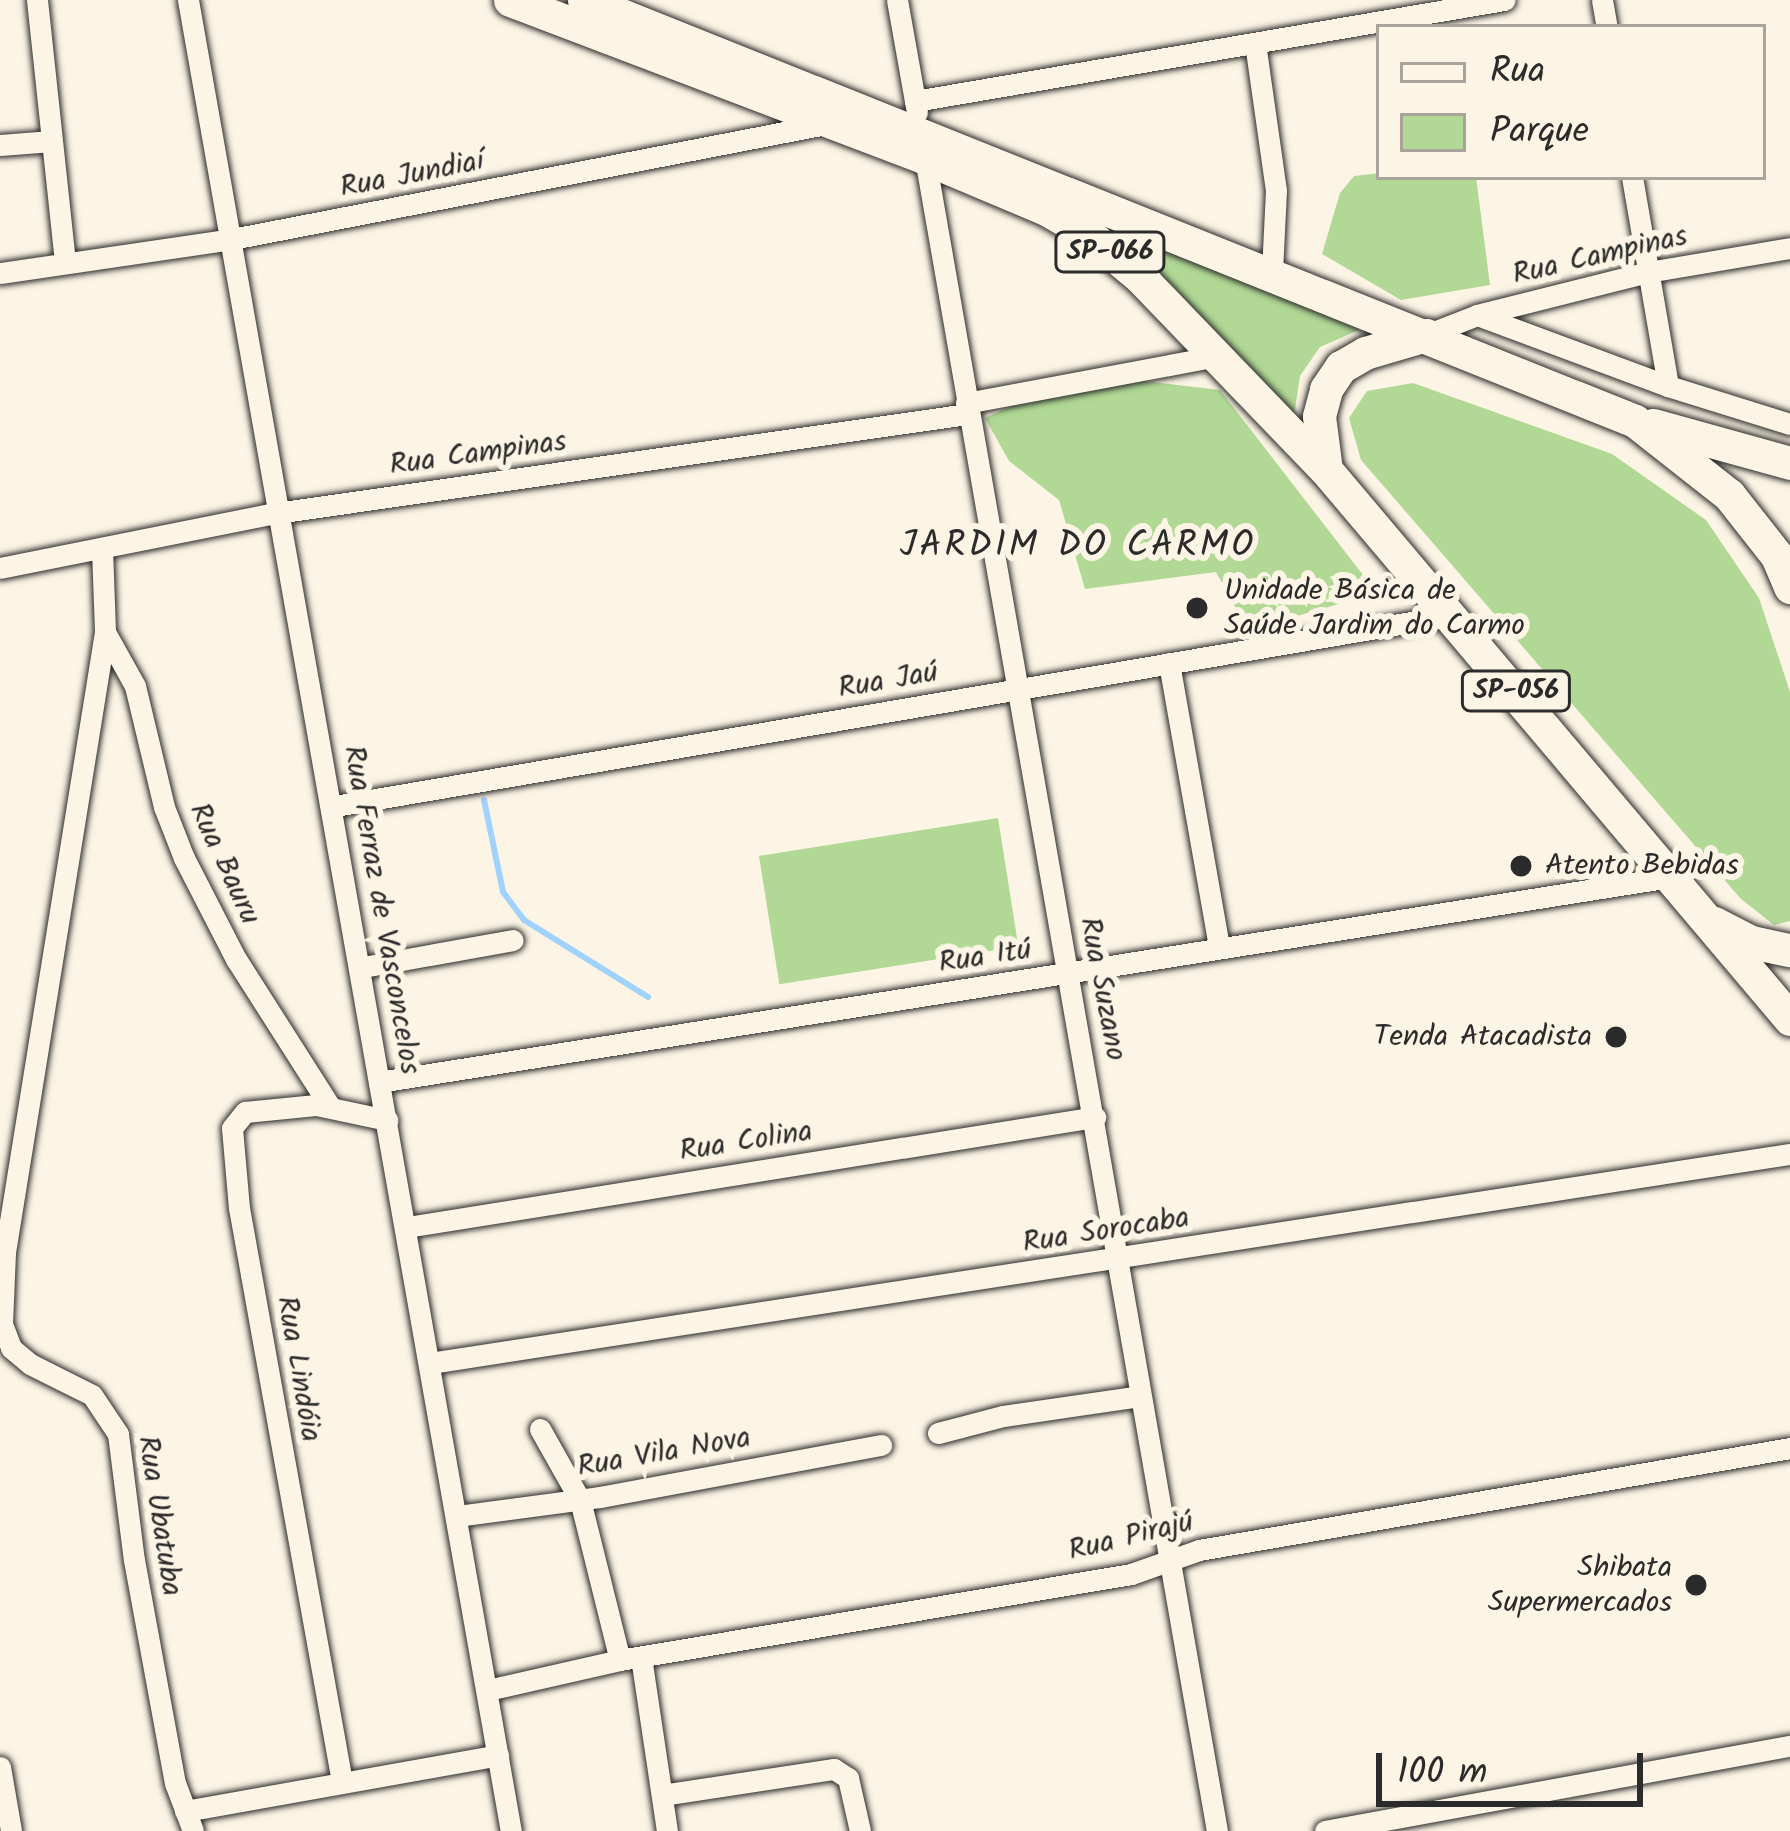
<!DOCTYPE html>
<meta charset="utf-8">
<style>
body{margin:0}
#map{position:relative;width:1790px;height:1831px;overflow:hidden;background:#fcf5e5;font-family:Kalam,sans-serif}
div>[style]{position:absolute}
.green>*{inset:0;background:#b1d995;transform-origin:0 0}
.stream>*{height:6px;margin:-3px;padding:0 3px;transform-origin:3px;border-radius:3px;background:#a1d2fe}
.roads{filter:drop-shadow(0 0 3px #2b2b2b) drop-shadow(0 0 3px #2b2b2b)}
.minor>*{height:21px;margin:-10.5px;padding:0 10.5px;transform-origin:10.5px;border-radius:10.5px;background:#fcf5e5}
.primary>*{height:33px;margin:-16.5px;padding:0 16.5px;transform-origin:16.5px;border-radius:16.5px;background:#fcf5e5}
.dots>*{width:33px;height:33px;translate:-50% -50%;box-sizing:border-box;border:6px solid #fcf5e5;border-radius:50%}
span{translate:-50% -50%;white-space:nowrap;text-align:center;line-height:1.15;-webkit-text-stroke:12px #fcf5e5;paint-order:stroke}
.shield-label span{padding:3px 9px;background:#fcf5e5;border:3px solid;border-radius:9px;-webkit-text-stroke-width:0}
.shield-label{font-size:27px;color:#2b2b2b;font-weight:700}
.street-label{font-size:30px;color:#2b2b2b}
.poi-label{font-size:30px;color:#2b2b2b}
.left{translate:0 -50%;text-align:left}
.right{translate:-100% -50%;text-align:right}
.quarter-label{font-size:36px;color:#2b2b2b;letter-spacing:3px}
.legend{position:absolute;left:1376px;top:24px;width:390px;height:156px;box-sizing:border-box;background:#fcf5e5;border:3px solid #a8a49b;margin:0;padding:15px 21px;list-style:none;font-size:36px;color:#2b2b2b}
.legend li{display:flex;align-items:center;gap:24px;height:60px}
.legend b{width:60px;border:3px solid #a8a49b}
.scale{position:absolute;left:1376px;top:1753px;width:267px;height:54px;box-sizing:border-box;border:6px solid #2b2b2b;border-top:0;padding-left:15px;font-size:36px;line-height:42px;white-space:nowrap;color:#2b2b2b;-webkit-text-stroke:9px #fcf5e5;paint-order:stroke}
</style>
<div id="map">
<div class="green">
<i style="clip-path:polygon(1379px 173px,1476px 177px,1490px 285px,1401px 300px,1322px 254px,1340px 193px,1354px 176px)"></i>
<i style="clip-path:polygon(1107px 229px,1360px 321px,1359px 330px,1320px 347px,1300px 376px,1293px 422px,1175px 288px)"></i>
<i style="clip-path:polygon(1118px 378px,1220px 390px,1377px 593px,1248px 630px,1216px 572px,1085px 589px,1059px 500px,1009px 461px,985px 418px,1042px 392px)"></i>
<i style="clip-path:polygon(1413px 383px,1612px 454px,1706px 520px,1759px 598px,1790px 692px,1790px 921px,1774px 925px,1741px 899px,1361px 460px,1349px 418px,1367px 391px)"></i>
<i style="left:998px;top:818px;width:130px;height:242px;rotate:81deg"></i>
</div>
<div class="stream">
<i style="left:484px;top:800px;width:94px;rotate:78.3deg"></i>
<i style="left:503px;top:892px;width:35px;rotate:53deg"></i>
<i style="left:524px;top:920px;width:146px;rotate:31.8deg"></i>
</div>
<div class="roads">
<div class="minor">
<i style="left:37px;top:0;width:263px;rotate:83.9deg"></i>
<i style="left:188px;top:0;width:1859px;rotate:80deg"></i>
<i style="left:897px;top:0;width:114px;rotate:79.9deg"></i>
<i style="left:1602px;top:0;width:27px;rotate:80deg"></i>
<i style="left:1255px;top:43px;width:148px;rotate:81.9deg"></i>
<i style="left:1276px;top:190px;width:81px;rotate:92.8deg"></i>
<i style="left:915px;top:101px;width:598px;rotate:-9.73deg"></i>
<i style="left:0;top:145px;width:52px;rotate:-4.4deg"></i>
<i style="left:925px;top:158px;width:1698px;rotate:80.1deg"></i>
<i style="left:1632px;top:177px;width:212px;rotate:80.2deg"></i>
<i style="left:0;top:273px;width:234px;rotate:-8.3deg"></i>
<i style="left:232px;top:239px;width:605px;rotate:-10.96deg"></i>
<i style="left:1477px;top:315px;width:204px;rotate:20.4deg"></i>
<i style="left:1668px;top:386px;width:128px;rotate:17.3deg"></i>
<i style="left:1426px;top:335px;width:55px;rotate:-21.4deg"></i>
<i style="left:1477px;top:315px;width:176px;rotate:-14.1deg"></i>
<i style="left:1648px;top:272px;width:144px;rotate:-9.6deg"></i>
<i style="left:966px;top:403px;width:250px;rotate:-10.6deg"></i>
<i style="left:102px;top:549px;width:83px;rotate:87.9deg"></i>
<i style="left:105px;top:632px;width:628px;rotate:99.16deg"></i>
<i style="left:5px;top:1252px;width:72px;rotate:92.4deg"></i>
<i style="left:2px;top:1324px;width:26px;rotate:69deg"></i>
<i style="left:11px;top:1348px;width:25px;rotate:40deg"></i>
<i style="left:30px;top:1364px;width:69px;rotate:26.6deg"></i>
<i style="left:92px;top:1395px;width:47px;rotate:56.3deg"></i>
<i style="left:118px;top:1434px;width:127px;rotate:82.8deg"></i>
<i style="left:134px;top:1560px;width:227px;rotate:79.6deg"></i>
<i style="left:175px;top:1783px;width:51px;rotate:69.4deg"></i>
<i style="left:0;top:568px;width:281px;rotate:-11.3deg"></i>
<i style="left:276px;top:513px;width:698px;rotate:-8.15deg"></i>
<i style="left:105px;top:632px;width:62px;rotate:60.9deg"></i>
<i style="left:135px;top:686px;width:124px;rotate:76.5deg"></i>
<i style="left:164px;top:807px;width:55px;rotate:68.6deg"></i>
<i style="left:184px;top:858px;width:114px;rotate:62.8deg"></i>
<i style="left:236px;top:959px;width:173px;rotate:57.5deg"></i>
<i style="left:1169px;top:663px;width:289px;rotate:80deg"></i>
<i style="left:335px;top:806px;width:1133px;rotate:-9.7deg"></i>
<i style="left:363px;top:967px;width:152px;rotate:-10.2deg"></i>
<i style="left:379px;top:1082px;width:1308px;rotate:-9.02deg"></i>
<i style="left:407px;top:1227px;width:697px;rotate:-9.08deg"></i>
<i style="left:430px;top:1363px;width:1376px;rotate:-8.74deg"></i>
<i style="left:540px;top:1429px;width:81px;rotate:60.6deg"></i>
<i style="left:580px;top:1500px;width:165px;rotate:76deg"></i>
<i style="left:938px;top:1433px;width:67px;rotate:-14.7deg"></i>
<i style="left:1003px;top:1416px;width:138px;rotate:-8.3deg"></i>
<i style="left:457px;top:1516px;width:144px;rotate:-7.6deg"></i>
<i style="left:600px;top:1497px;width:286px;rotate:-10.5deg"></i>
<i style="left:641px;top:1657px;width:176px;rotate:81.5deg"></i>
<i style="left:488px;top:1690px;width:135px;rotate:-12.8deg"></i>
<i style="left:620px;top:1660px;width:518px;rotate:-9.55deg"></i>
<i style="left:1131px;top:1574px;width:72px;rotate:-19.4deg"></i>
<i style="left:1199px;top:1550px;width:600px;rotate:-9.79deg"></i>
<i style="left:0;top:1767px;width:65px;rotate:80.2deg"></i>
<i style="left:342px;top:1782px;width:583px;rotate:-100.17deg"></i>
<i style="left:239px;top:1208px;width:80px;rotate:-95deg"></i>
<i style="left:232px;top:1128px;width:21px;rotate:-51deg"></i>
<i style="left:245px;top:1112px;width:71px;rotate:-5.6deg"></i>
<i style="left:316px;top:1105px;width:73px;rotate:11.9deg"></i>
<i style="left:662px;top:1795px;width:174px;rotate:-8.6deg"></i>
<i style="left:834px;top:1769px;width:17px;rotate:33deg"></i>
<i style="left:848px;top:1778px;width:54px;rotate:77.2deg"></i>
<i style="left:185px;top:1811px;width:318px;rotate:-10.1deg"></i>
<i style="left:1325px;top:1831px;width:473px;rotate:-10.4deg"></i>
</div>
<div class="primary">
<i style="left:510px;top:0;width:444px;rotate:20.8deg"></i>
<i style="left:925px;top:158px;width:134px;rotate:22.9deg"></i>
<i style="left:1048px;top:210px;width:45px;rotate:30.5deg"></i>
<i style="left:1087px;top:233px;width:69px;rotate:39.7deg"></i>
<i style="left:1140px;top:277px;width:268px;rotate:46.1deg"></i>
<i style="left:1326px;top:470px;width:719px;rotate:49.8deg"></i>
<i style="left:584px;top:0;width:1132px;rotate:21.83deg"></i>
<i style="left:1635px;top:421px;width:120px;rotate:38.2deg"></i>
<i style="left:1729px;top:495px;width:78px;rotate:51.8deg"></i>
<i style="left:1777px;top:556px;width:34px;rotate:67deg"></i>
<i style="left:1653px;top:425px;width:142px;rotate:15.5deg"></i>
<i style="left:1326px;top:470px;width:54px;rotate:-97.4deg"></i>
<i style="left:1319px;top:416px;width:28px;rotate:-75deg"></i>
<i style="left:1326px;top:389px;width:27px;rotate:-56deg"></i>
<i style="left:1341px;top:367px;width:28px;rotate:-30deg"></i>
<i style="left:1365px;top:353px;width:64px;rotate:-16.4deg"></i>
<i style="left:1714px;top:923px;width:42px;rotate:27.2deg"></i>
<i style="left:1751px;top:942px;width:40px;rotate:12deg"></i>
</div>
</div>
<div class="dots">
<i style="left:1197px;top:608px;background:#2b2b2b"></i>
<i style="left:1521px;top:866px;background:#2b2b2b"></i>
<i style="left:1616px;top:1037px;background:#2b2b2b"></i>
<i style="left:1696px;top:1585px;background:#2b2b2b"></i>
</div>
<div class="shield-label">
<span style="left:1110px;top:252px">SP-066</span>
<span style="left:1516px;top:691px">SP-056</span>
</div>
<div class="street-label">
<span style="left:412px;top:175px;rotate:-11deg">Rua Jundiaí</span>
<span style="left:1600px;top:256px;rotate:-13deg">Rua Campinas</span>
<span style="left:478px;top:454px;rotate:-8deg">Rua Campinas</span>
<span style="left:888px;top:681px;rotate:-10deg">Rua Jaú</span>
<span style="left:224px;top:864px;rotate:65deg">Rua Bauru</span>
<span style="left:381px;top:910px;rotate:80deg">Rua Ferraz de Vasconcelos</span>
<span style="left:985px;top:957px;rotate:-9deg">Rua Itú</span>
<span style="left:1102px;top:989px;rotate:79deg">Rua Suzano</span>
<span style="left:746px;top:1142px;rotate:-9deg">Rua Colina</span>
<span style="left:1106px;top:1231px;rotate:-9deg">Rua Sorocaba</span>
<span style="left:298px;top:1369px;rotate:80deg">Rua Lindóia</span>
<span style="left:664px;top:1453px;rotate:-10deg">Rua Vila Nova</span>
<span style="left:159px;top:1516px;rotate:81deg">Rua Ubatuba</span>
<span style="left:1131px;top:1537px;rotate:-14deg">Rua Pirajú</span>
</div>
<div class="poi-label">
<span class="left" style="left:1224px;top:608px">Unidade Básica de<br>Saúde Jardim do Carmo</span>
<span class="left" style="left:1545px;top:866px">Atento Bebidas</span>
<span class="right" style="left:1592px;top:1037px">Tenda Atacadista</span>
<span class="right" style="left:1672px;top:1585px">Shibata<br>Supermercados</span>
</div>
<div class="quarter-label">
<span style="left:1078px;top:547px">JARDIM DO CARMO</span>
</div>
<ul class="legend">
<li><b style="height:15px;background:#fcf5e5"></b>Rua</li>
<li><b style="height:33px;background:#b1d995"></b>Parque</li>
</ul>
<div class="scale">100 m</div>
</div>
